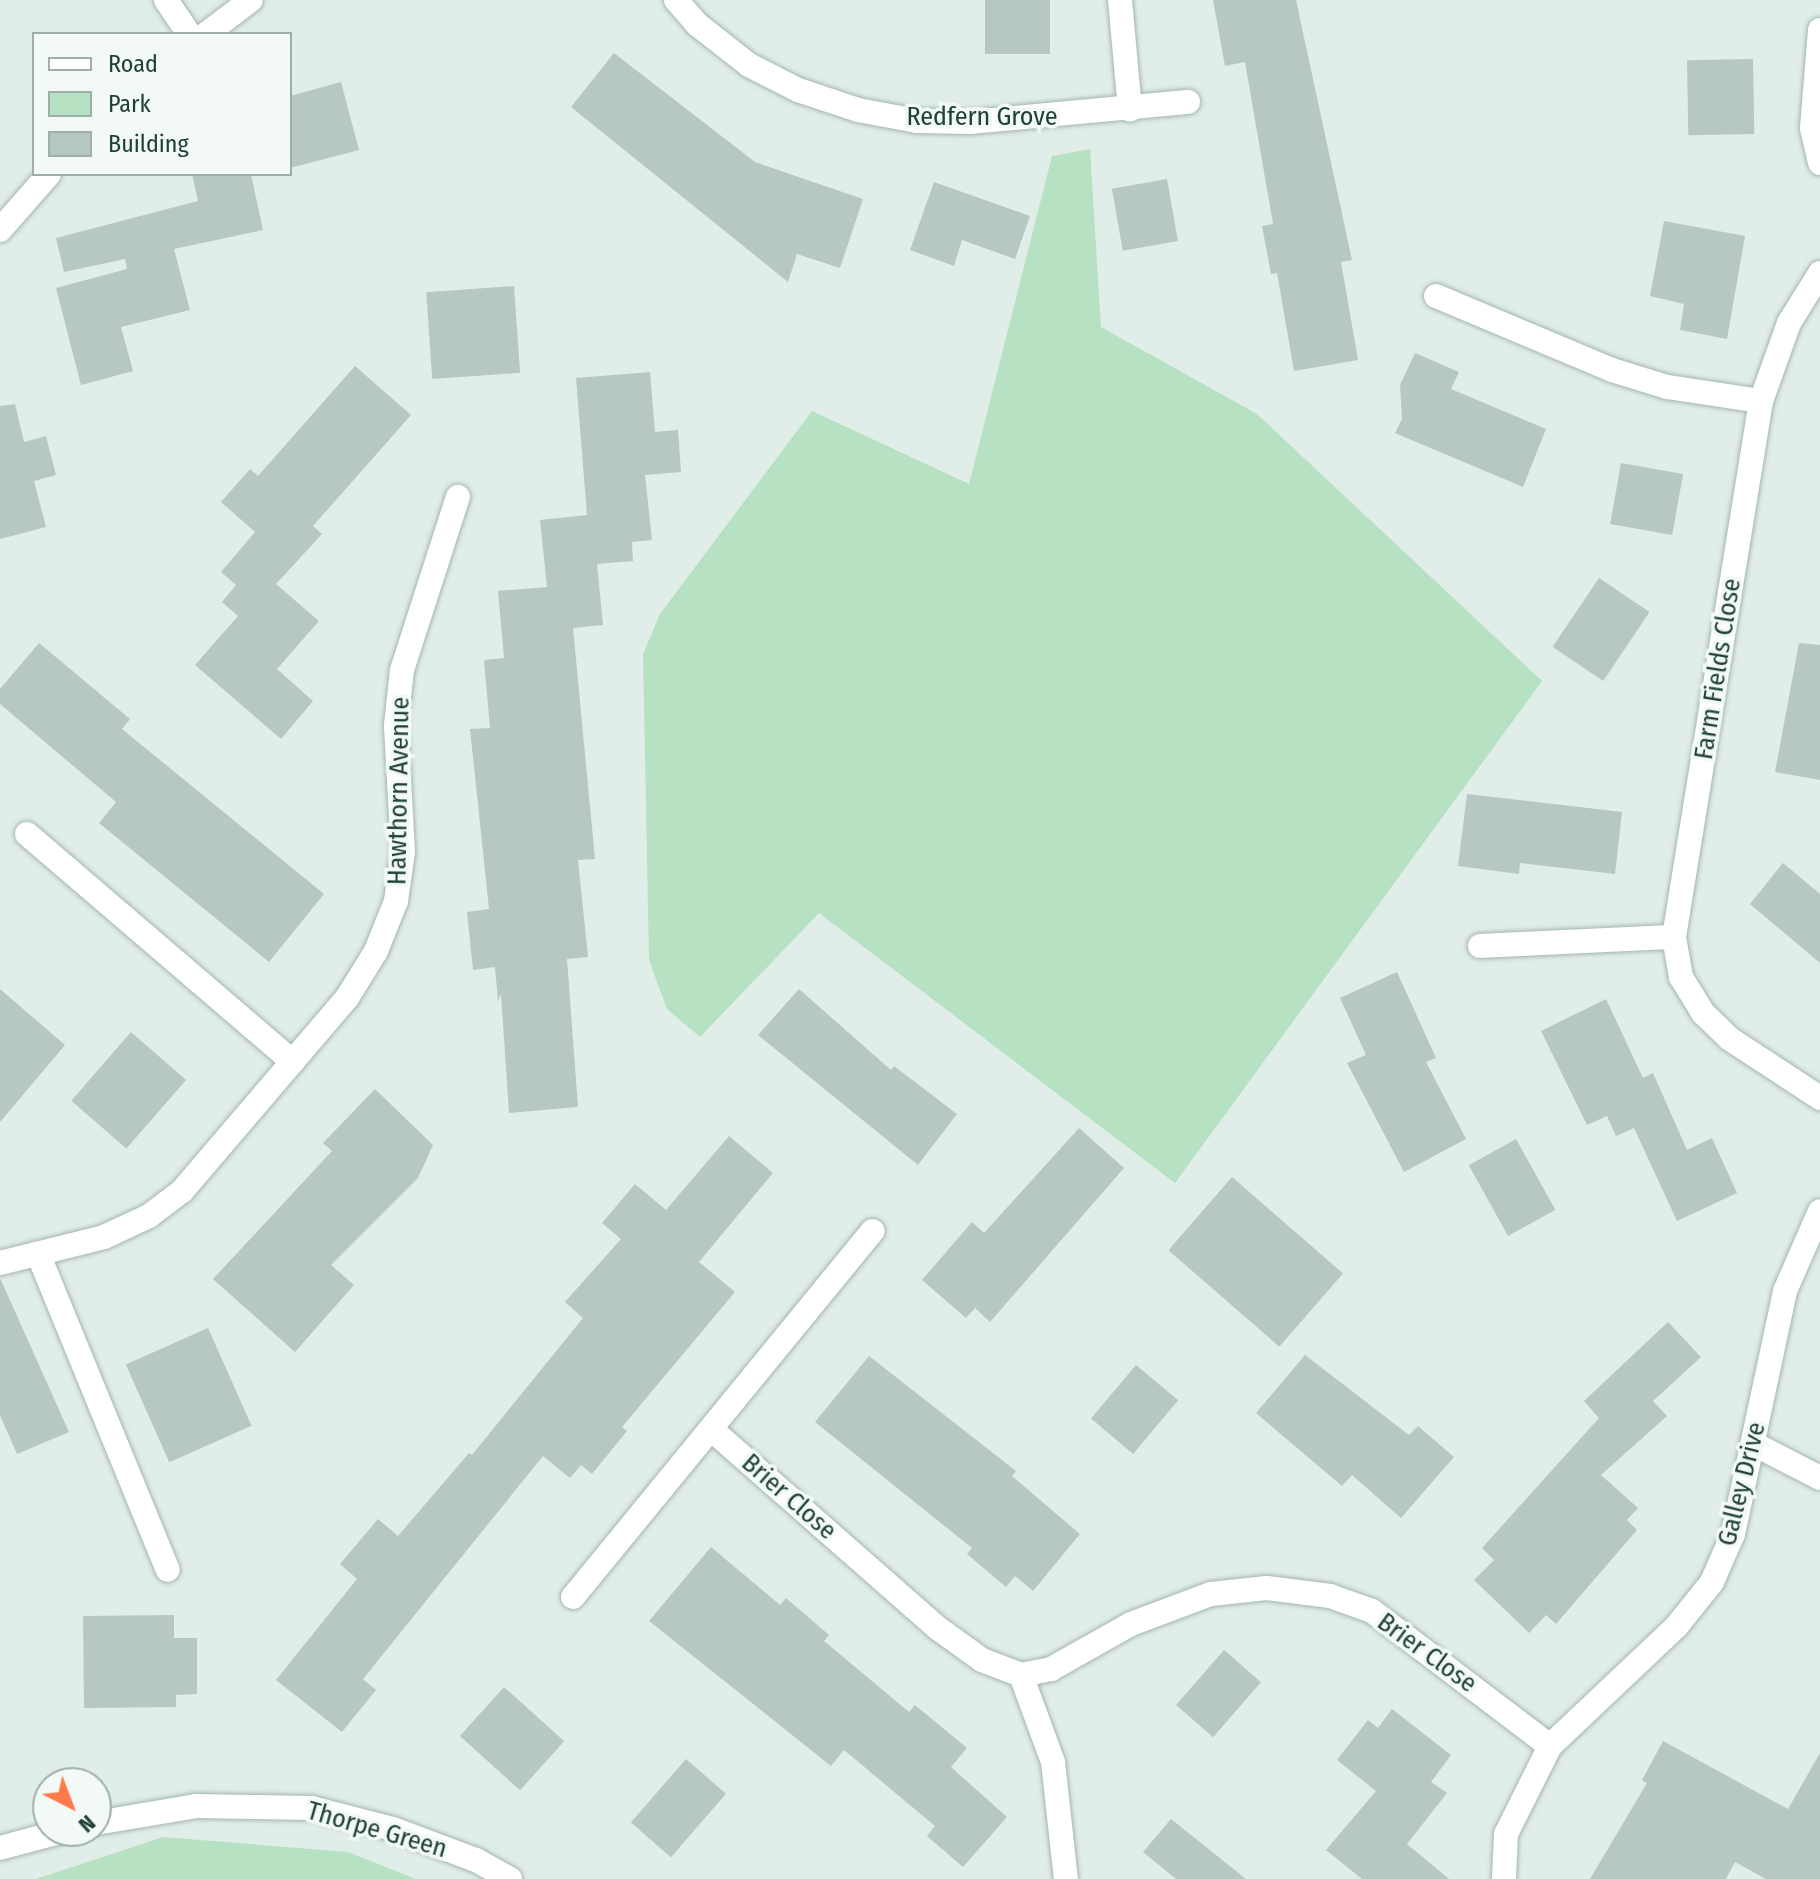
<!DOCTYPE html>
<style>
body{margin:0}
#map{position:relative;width:1820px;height:1879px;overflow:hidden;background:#e1ede8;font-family:"Fira Sans Condensed",sans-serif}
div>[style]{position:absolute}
.green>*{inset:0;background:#b7e1c3}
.building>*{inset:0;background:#b6c8c1;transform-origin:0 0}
.roads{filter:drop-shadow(0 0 2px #a3b6b0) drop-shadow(0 0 2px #a3b6b0)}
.service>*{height:24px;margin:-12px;padding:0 12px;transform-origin:12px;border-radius:12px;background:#fff}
.minor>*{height:24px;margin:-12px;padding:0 12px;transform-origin:12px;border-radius:12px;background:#fff}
span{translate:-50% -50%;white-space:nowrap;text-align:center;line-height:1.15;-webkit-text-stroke:7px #f2f9f6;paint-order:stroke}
.street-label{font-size:26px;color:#1f4038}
.legend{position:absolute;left:32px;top:32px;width:260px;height:144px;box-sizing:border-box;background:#f2f9f6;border:2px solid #9eafaa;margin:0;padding:10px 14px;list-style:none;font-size:24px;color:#1f4038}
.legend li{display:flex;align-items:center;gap:16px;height:40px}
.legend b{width:40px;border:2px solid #9eafaa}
.north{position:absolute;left:32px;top:1767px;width:80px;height:80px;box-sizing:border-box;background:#f2f9f6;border:2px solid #9eafaa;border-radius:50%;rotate:138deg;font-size:22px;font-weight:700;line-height:32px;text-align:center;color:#1f4038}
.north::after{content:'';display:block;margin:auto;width:28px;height:36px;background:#ff7b4d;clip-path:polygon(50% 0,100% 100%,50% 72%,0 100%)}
</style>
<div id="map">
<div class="green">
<i style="clip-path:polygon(1090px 149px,1101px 327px,1257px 414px,1542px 681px,1175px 1183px,819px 913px,700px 1037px,667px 1009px,649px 960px,643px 654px,660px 614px,812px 411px,969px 484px,1052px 156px)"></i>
<i style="clip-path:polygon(163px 1837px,348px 1852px,416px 1879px,36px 1879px)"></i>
</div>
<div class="building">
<i style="left:985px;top:0;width:65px;height:54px"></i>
<i style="clip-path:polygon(1213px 0,1296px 0,1352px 260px,1341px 262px,1358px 360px,1294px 371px,1277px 273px,1271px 274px,1262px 226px,1273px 224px,1245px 62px,1225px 66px)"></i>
<i style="clip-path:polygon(614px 53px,755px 162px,863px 199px,840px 268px,797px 254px,788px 282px,571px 107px)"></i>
<i style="left:1753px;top:59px;width:75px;height:66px;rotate:89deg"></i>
<i style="clip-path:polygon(341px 82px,359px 150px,290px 168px,290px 96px)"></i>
<i style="clip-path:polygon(192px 174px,251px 174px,263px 230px,174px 249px,190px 310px,121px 327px,133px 371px,81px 385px,56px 288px,127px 269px,125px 259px,64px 272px,56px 238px,198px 201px)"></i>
<i style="left:1167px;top:179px;width:63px;height:56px;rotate:80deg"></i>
<i style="clip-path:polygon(934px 182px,1030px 216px,1015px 259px,962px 240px,954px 266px,910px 250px)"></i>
<i style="clip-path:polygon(1664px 221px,1745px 236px,1727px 339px,1680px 330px,1684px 304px,1650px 296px)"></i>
<i style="left:514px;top:286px;width:87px;height:88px;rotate:86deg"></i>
<i style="clip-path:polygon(1415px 353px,1459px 372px,1451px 389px,1546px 429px,1523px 487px,1395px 433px,1402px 419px,1400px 385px)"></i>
<i style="clip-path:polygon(355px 366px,411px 415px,313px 526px,322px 534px,276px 584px,319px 621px,277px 669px,313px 701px,281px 739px,195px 665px,238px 616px,222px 602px,236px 585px,221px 572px,255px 532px,221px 502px,250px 469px,258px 476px)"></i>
<i style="clip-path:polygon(650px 372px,655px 432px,678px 430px,681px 472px,645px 475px,652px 540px,632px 542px,633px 561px,597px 564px,603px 625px,573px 628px,595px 859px,578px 860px,588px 957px,567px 959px,578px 1107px,509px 1113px,501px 994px,498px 1001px,495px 967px,473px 970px,467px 912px,489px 909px,470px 729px,490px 728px,484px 660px,504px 658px,498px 591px,547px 587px,540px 520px,587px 515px,576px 378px)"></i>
<i style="clip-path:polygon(15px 404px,24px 442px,46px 436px,56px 475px,34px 481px,46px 527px,0 539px,0 406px)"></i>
<i style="left:1621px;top:463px;width:63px;height:62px;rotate:10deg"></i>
<i style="left:1599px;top:578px;width:61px;height:83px;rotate:34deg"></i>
<i style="clip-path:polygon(39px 643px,130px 719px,122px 729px,324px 894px,269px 962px,99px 823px,116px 802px,0 704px,0 689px)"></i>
<i style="clip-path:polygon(1799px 643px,1820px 645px,1820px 780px,1775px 772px)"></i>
<i style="clip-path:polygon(1467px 794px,1622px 812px,1615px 874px,1520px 863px,1519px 874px,1458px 866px)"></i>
<i style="clip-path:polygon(1783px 863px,1820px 894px,1820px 963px,1750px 904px)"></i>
<i style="clip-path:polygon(1397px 972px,1436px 1058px,1426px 1062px,1466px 1139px,1404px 1172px,1347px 1063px,1366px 1055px,1340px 998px)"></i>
<i style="clip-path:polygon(0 989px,65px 1045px,0 1122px)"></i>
<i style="clip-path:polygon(799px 989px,891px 1070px,894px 1066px,957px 1114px,918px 1165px,758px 1035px)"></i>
<i style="clip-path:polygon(1606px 999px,1643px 1078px,1653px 1073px,1687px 1150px,1712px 1138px,1737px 1193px,1677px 1221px,1634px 1128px,1616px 1136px,1607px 1116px,1587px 1125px,1541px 1031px)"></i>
<i style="left:131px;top:1032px;width:73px;height:91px;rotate:41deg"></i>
<i style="clip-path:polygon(375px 1089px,433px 1145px,418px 1178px,331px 1265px,354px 1285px,295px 1352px,213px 1279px,332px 1151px,323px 1143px)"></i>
<i style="clip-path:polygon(1079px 1128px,1124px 1168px,990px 1322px,975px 1308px,966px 1318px,922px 1280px,972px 1222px,984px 1233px)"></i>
<i style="clip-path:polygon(729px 1136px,773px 1173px,699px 1262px,735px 1292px,622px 1427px,627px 1431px,592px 1474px,581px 1465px,570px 1478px,543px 1456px,363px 1679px,376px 1690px,342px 1732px,276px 1680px,357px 1579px,340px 1564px,378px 1519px,398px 1536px,469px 1453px,472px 1455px,583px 1318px,565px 1302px,621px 1239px,602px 1223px,635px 1184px,666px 1210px)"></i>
<i style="left:1516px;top:1139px;width:81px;height:54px;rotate:61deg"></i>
<i style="left:1232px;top:1177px;width:147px;height:97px;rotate:41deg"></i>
<i style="clip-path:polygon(0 1278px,69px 1432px,17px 1454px,0 1415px)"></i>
<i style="clip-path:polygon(1668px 1322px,1701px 1357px,1653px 1401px,1667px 1416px,1601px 1475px,1638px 1508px,1627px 1520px,1637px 1530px,1556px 1624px,1546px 1615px,1529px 1633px,1474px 1580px,1494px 1560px,1482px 1548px,1599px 1418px,1584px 1401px)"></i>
<i style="left:208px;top:1328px;width:107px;height:90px;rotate:66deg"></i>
<i style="clip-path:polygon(1305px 1355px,1409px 1435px,1418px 1426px,1454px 1457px,1401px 1518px,1352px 1475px,1342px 1486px,1256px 1413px)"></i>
<i style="clip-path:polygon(869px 1356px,1016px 1471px,1012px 1476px,1080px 1534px,1033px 1591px,1015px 1576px,1006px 1587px,967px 1554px,972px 1548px,815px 1422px)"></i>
<i style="left:1136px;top:1365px;width:55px;height:70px;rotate:40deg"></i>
<i style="clip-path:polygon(711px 1547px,780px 1605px,786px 1598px,829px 1635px,824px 1641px,909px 1712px,915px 1705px,967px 1748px,951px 1767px,1007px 1817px,963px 1867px,927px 1836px,935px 1826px,844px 1750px,831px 1766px,649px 1621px)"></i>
<i style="clip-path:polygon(174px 1615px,174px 1638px,197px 1638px,197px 1694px,176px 1695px,176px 1707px,84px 1708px,83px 1616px)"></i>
<i style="left:1224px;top:1650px;width:49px;height:73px;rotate:41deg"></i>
<i style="left:504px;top:1687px;width:81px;height:66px;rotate:42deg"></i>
<i style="clip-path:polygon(1392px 1709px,1451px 1755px,1431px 1782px,1447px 1793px,1407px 1844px,1449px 1879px,1362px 1879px,1326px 1850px,1376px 1791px,1337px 1760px,1368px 1720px,1378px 1728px)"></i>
<i style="clip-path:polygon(1663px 1741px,1788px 1809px,1820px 1753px,1820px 1879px,1766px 1879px,1735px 1862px,1726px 1879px,1590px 1879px,1647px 1783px,1642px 1780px)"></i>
<i style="left:686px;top:1759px;width:53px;height:84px;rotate:41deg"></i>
<i style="clip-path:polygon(1171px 1819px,1246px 1879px,1176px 1879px,1143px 1852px)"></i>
</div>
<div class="roads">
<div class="service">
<i style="left:39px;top:1256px;width:339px;rotate:67.7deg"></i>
</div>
<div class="minor">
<i style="left:166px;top:0;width:41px;rotate:55.9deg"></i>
<i style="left:676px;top:0;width:33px;rotate:49deg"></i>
<i style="left:698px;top:25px;width:65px;rotate:38.1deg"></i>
<i style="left:749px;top:65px;width:55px;rotate:27deg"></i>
<i style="left:798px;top:90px;width:63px;rotate:18.4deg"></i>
<i style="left:858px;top:110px;width:60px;rotate:10.6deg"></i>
<i style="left:917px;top:121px;width:54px;rotate:1.1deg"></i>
<i style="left:971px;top:122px;width:218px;rotate:-5.3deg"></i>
<i style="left:1120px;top:0;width:110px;rotate:84.8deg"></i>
<i style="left:1820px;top:30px;width:98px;rotate:94.7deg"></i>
<i style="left:1812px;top:128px;width:36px;rotate:77deg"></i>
<i style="left:206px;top:34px;width:56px;rotate:-37.1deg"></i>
<i style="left:0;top:230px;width:74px;rotate:-48.8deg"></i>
<i style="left:1820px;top:273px;width:59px;rotate:121.8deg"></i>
<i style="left:1789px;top:323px;width:83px;rotate:109.7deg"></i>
<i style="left:1761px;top:401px;width:543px;rotate:99.22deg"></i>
<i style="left:1674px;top:937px;width:41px;rotate:80.1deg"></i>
<i style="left:1681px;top:977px;width:42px;rotate:58.6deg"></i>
<i style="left:1703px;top:1013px;width:37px;rotate:44deg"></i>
<i style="left:1730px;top:1039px;width:108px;rotate:33.2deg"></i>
<i style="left:1436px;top:296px;width:191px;rotate:22.8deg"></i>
<i style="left:1612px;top:370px;width:58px;rotate:17.2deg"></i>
<i style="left:1667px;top:387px;width:95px;rotate:8.5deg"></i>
<i style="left:27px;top:834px;width:350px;rotate:40.6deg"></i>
<i style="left:1480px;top:946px;width:194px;rotate:-2.7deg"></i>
<i style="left:0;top:1263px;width:107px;rotate:-14deg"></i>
<i style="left:104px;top:1237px;width:50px;rotate:-25deg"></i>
<i style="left:149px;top:1216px;width:41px;rotate:-37.1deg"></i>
<i style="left:182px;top:1191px;width:254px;rotate:-49.5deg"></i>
<i style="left:347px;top:998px;width:55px;rotate:-58.3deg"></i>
<i style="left:376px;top:951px;width:54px;rotate:-68.2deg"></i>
<i style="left:396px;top:901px;width:49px;rotate:-81.9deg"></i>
<i style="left:403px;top:852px;width:127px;rotate:-93.2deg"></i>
<i style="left:396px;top:725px;width:55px;rotate:-83.8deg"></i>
<i style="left:402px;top:670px;width:182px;rotate:-72.1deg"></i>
<i style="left:711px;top:1429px;width:303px;rotate:41.3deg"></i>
<i style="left:939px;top:1629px;width:53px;rotate:35.8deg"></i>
<i style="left:982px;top:1660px;width:42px;rotate:21deg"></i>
<i style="left:1021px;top:1675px;width:31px;rotate:-11deg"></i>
<i style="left:1051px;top:1669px;width:92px;rotate:-29.4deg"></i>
<i style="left:1131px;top:1624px;width:85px;rotate:-20.6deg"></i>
<i style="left:1211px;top:1594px;width:56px;rotate:-6.1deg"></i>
<i style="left:1267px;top:1588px;width:64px;rotate:7.2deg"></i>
<i style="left:1330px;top:1596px;width:45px;rotate:19.7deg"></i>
<i style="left:1372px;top:1611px;width:223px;rotate:37.2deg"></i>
<i style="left:1754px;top:1444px;width:74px;rotate:27.3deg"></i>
<i style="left:573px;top:1597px;width:473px;rotate:-50.7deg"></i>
<i style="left:1021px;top:1675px;width:93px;rotate:69.8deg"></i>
<i style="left:1053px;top:1762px;width:118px;rotate:83.7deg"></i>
<i style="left:96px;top:1823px;width:101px;rotate:-9.6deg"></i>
<i style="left:196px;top:1806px;width:116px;rotate:1deg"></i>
<i style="left:312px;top:1808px;width:84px;rotate:14.5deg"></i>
<i style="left:393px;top:1829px;width:89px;rotate:20.5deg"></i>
<i style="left:476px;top:1860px;width:39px;rotate:29deg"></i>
<i style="left:0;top:1848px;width:65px;rotate:-15.1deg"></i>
<i style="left:1504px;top:1879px;width:45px;rotate:-87.5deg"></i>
<i style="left:1506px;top:1834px;width:98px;rotate:-63.4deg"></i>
<i style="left:1550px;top:1746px;width:173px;rotate:-43.4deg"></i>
<i style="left:1676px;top:1627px;width:58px;rotate:-51.3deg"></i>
<i style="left:1712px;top:1582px;width:52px;rotate:-66.4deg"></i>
<i style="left:1733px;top:1534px;width:249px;rotate:-77.9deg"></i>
<i style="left:1785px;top:1291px;width:87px;rotate:-66.4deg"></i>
</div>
</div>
<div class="street-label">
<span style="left:982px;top:117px">Redfern Grove</span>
<span style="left:1718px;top:669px;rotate:-81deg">Farm Fields Close</span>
<span style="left:399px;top:791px;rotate:-89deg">Hawthorn Avenue</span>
<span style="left:1742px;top:1484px;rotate:-76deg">Galley Drive</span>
<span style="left:789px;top:1497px;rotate:41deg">Brier Close</span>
<span style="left:1427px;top:1653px;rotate:36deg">Brier Close</span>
<span style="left:377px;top:1830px;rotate:16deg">Thorpe Green</span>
</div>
<ul class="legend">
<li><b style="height:10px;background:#fff"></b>Road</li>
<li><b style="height:22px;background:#b7e1c3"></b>Park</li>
<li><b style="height:22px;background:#b6c8c1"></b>Building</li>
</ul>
<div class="north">N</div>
</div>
